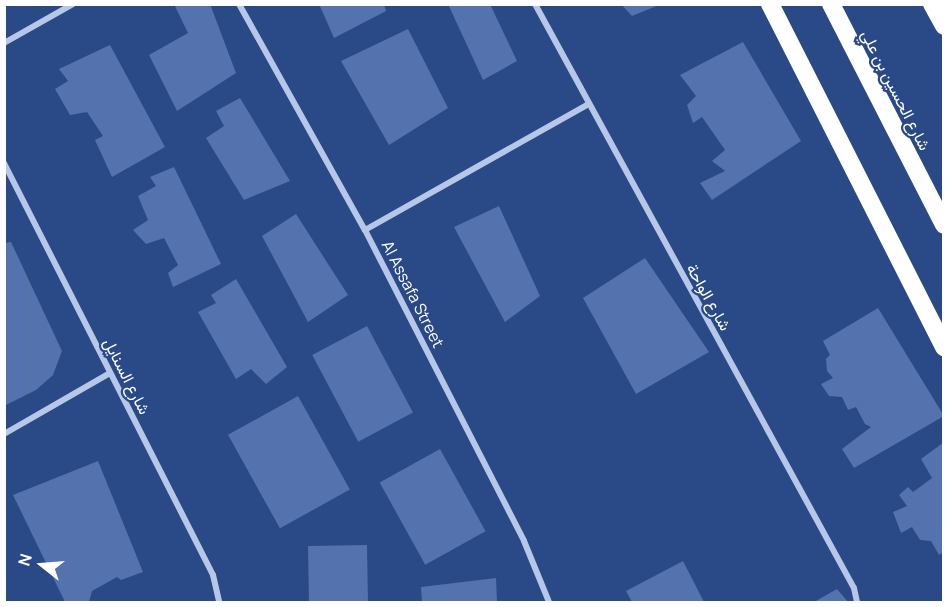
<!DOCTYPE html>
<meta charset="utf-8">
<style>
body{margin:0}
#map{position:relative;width:948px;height:607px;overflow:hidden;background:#2a4987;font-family:Manrope,Vazirmatn,sans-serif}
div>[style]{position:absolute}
.building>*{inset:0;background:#5372ae;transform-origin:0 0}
.street>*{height:6px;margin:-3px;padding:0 3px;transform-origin:3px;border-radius:3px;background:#b6c7e8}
.highway>*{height:18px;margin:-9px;padding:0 9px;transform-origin:9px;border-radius:9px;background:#fff}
span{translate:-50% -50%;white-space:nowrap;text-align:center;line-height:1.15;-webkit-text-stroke:4.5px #2a4987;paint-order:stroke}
.street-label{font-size:16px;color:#fff}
.frame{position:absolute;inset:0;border:6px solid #fff;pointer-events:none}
.north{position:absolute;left:12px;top:535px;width:60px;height:60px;-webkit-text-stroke:4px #2a4987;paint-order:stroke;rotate:287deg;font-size:16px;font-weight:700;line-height:24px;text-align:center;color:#fff}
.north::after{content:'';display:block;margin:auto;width:21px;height:27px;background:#fff;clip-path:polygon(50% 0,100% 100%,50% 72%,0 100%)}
</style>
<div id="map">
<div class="building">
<i style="clip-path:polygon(174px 4px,210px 4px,236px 73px,177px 111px,149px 55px,188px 33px)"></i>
<i style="clip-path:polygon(319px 4px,384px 4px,386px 11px,334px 38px)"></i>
<i style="clip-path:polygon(448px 4px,490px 4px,517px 61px,483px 80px)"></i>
<i style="clip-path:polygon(621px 4px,659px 5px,632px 16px)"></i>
<i style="clip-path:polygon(408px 29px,448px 108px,389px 145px,341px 61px)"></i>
<i style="clip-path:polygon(743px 42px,801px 141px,712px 200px,700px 183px,725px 171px,712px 161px,725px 150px,702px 117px,693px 123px,687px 105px,696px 96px,680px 75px)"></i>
<i style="clip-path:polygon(110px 45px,165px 147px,112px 177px,95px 140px,103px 136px,87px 112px,70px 115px,55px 89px,68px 81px,59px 69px)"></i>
<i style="clip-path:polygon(240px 98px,290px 181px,244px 200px,206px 138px,224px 126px,216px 111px)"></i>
<i style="clip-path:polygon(174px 167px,221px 264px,173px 287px,168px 273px,178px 265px,164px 238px,146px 244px,133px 230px,148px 220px,138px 196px,156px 186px,150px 177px)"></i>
<i style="clip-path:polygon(499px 206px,540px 296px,505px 322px,454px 227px)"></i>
<i style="clip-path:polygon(296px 214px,348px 295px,308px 322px,262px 236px)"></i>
<i style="clip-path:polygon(11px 242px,62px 351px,53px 375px,36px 390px,4px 406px,4px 243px)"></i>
<i style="clip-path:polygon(645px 258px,709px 352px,636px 394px,583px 298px)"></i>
<i style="clip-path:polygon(236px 279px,287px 367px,266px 384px,251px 369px,236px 379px,198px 312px,216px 303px,211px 295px)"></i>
<i style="clip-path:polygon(878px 308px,944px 416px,854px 468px,842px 449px,871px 427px,865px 424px,856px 407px,848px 410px,842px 397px,829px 396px,821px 384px,833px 378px,827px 371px,826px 359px,830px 355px,823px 341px)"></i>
<i style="left:367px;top:326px;width:98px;height:62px;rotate:62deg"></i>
<i style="left:298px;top:396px;width:107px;height:80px;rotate:61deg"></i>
<i style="clip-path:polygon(944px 442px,944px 552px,939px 555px,931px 541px,920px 540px,912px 527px,901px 533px,893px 512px,907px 506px,899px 495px,908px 487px,913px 492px,932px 478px,921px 459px)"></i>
<i style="left:440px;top:449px;width:94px;height:69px;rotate:61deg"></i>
<i style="clip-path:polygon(98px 461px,143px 572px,121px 580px,117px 577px,92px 591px,89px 602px,65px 602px,13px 495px)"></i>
<i style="left:367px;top:545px;width:57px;height:59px;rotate:89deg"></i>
<i style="clip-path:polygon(683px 561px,704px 602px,632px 602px,626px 591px)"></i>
<i style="clip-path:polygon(496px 578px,497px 602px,422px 602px,421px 587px)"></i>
<i style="clip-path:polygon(837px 589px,848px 602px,814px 602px)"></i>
</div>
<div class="street">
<i style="left:239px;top:4px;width:259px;rotate:60.9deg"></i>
<i style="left:365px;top:230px;width:349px;rotate:62.9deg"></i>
<i style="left:524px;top:541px;width:66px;rotate:67.7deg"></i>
<i style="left:535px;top:4px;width:665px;rotate:61.36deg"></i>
<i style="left:854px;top:588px;width:14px;rotate:78deg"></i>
<i style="left:4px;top:43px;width:79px;rotate:-29.5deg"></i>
<i style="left:4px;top:163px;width:462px;rotate:63.1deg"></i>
<i style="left:213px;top:575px;width:28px;rotate:77deg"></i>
<i style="left:365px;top:230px;width:255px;rotate:-29.4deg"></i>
<i style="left:4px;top:434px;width:122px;rotate:-29.9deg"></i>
</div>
<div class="highway">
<i style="left:770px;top:4px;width:385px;rotate:63.1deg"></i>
<i style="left:831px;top:4px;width:248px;rotate:62.9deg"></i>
<i style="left:932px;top:4px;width:25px;rotate:61deg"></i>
</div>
<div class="street-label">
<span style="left:896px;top:90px;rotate:63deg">شارع الحسين بن علي</span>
<span style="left:413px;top:294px;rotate:63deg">Al Assafa Street</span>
<span style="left:709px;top:297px;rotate:61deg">شارع الواحة</span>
<span style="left:127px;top:376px;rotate:63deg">شارع السنايل</span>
</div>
<div class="frame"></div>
<div class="north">N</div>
</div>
